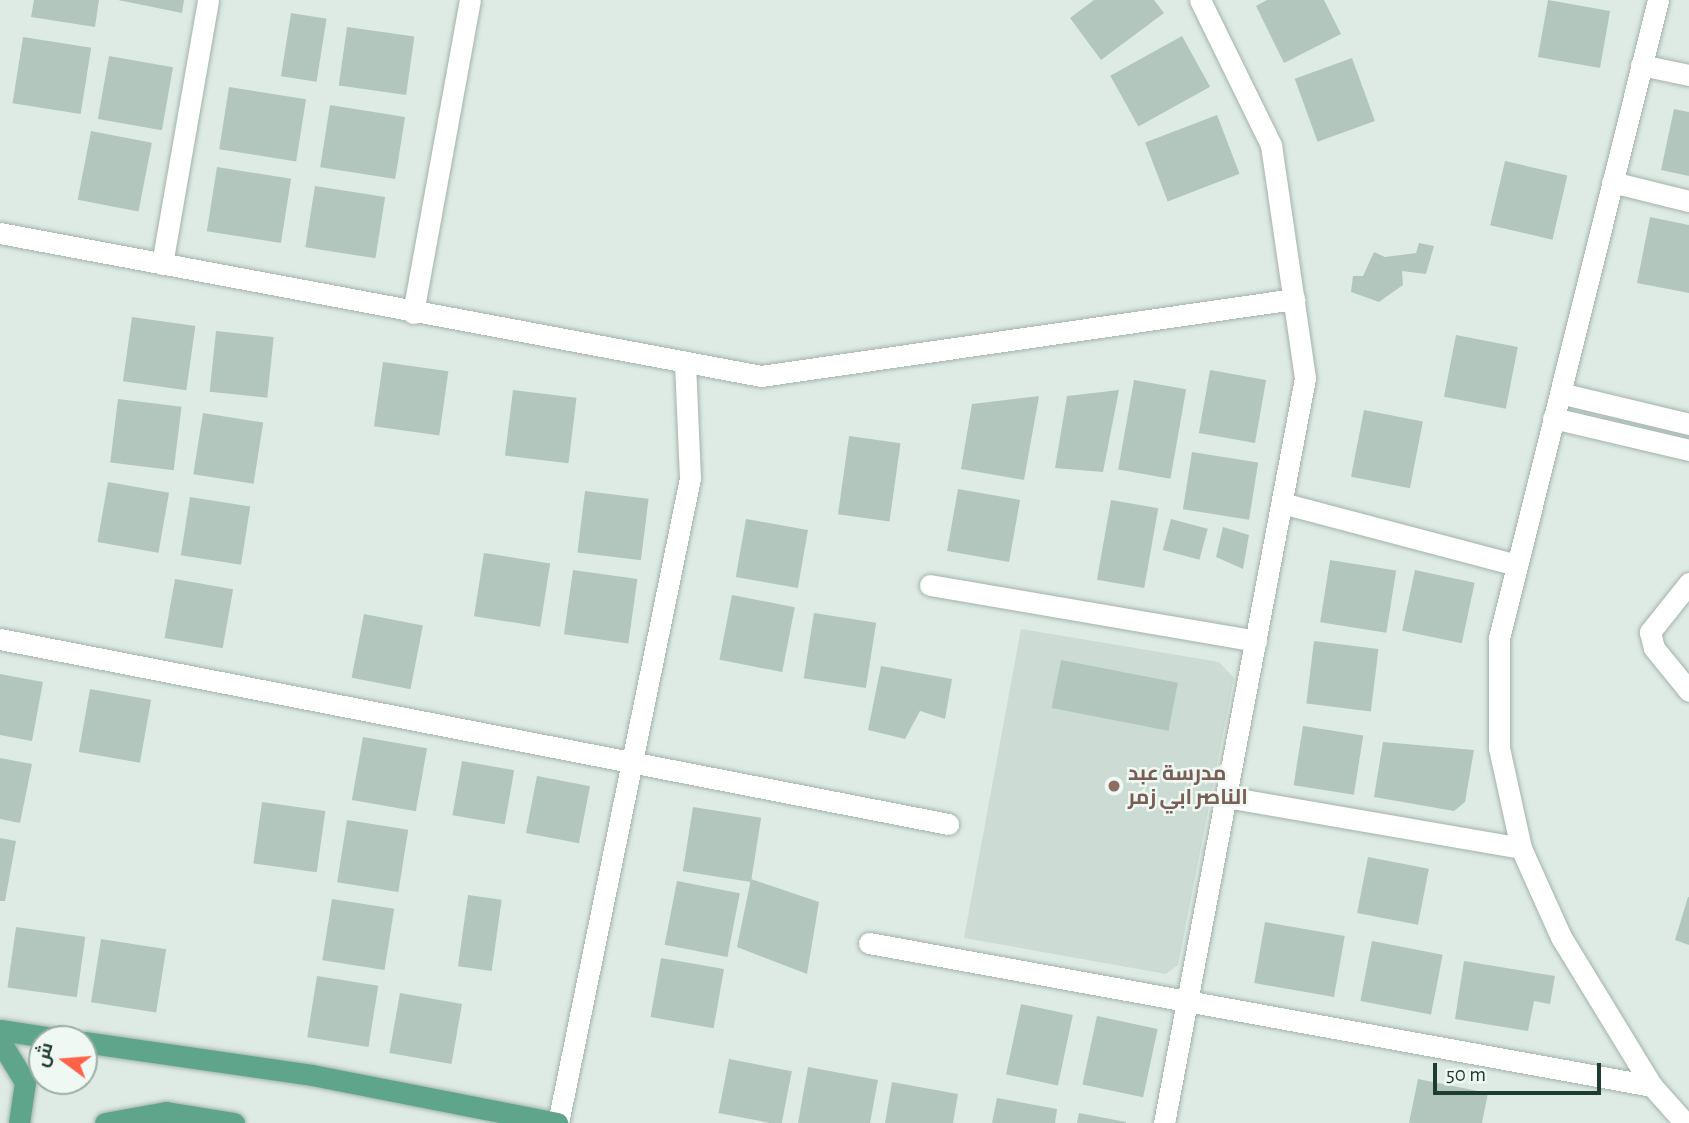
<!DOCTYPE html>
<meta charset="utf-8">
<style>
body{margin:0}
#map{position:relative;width:1689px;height:1123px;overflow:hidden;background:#deebe4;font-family:"Alegreya Sans",Cairo,sans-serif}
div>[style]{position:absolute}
.built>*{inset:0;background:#ccdbd3}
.building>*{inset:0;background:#b3c6bd;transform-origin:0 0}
.roads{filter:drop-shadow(0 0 2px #a1b3ab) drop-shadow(0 0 2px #a1b3ab)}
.minor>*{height:21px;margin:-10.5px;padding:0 10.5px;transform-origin:10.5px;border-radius:10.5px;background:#fff}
.major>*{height:21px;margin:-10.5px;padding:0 10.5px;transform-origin:10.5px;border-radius:10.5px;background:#5ea58c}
.dots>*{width:19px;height:19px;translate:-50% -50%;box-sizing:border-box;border:4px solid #eff8f2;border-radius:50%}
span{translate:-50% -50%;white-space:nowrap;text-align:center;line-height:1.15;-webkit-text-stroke:5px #eff8f2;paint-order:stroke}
.education-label{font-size:21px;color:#785e54;font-weight:700}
.left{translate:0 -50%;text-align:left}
.north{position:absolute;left:28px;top:1025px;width:70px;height:70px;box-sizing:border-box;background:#eff8f2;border:2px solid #9bada5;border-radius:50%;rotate:286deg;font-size:19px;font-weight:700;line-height:28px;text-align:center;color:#1e3c31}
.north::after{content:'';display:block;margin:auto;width:24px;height:32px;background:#ff6248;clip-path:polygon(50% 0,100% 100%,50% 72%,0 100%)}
.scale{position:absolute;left:1433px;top:1063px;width:168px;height:32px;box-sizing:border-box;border:4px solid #1e3c31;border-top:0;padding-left:9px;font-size:21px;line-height:24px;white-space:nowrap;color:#1e3c31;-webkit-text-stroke:5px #eff8f2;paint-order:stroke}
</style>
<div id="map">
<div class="built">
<i style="clip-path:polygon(1021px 629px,1219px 662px,1234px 678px,1178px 965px,1166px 974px,964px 938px)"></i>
</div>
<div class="building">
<i style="clip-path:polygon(34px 0,99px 0,95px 27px,31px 17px)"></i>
<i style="clip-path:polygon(118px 0,184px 0,182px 13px)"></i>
<i style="clip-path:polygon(1094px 0,1154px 0,1164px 13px,1101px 60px,1070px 18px)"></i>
<i style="clip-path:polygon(1267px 0,1324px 0,1341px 34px,1284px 63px,1256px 6px)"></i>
<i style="left:1548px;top:0;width:63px;height:58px;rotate:10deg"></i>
<i style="left:291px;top:13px;width:36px;height:64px;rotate:9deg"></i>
<i style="left:347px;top:27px;width:68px;height:59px;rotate:8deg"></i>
<i style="left:1182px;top:36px;width:58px;height:82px;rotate:61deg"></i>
<i style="left:23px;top:37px;width:69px;height:67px;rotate:9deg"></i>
<i style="left:109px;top:56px;width:65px;height:64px;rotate:10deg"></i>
<i style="left:1352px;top:58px;width:67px;height:61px;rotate:70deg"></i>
<i style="left:229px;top:87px;width:78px;height:63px;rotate:9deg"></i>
<i style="left:330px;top:105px;width:76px;height:63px;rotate:9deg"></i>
<i style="clip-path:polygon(1674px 109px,1689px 112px,1689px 176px,1661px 170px)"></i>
<i style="left:1217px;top:115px;width:63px;height:77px;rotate:69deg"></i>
<i style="left:91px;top:131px;width:62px;height:70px;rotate:11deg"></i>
<i style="left:1505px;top:161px;width:64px;height:66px;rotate:13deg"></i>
<i style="left:217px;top:167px;width:75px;height:65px;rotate:9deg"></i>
<i style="left:315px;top:186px;width:71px;height:62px;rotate:9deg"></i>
<i style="clip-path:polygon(1650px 217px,1689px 225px,1689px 293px,1637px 283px)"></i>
<i style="clip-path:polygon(1419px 243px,1434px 246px,1426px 274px,1402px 271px,1403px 285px,1379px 302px,1351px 292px,1353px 276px,1363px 276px,1374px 252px,1385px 257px,1416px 253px)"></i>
<i style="left:132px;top:317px;width:64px;height:65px;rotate:8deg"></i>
<i style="left:216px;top:331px;width:58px;height:61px;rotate:6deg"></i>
<i style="left:1456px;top:335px;width:63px;height:63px;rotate:11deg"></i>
<i style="left:383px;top:362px;width:66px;height:65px;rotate:8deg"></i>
<i style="left:1210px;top:370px;width:57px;height:64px;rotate:10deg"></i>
<i style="left:1134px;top:380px;width:53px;height:91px;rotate:10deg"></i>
<i style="left:513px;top:390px;width:64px;height:66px;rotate:7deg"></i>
<i style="clip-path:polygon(1119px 390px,1103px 472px,1055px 468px,1067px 396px)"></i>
<i style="clip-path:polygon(1039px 396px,1024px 480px,961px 469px,972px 404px)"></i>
<i style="left:118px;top:399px;width:64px;height:64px;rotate:7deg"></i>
<i style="left:1364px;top:410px;width:60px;height:68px;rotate:11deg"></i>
<i style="left:203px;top:413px;width:61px;height:62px;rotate:9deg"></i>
<i style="left:849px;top:436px;width:52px;height:79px;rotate:8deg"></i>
<i style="left:1192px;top:452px;width:67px;height:58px;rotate:9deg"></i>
<i style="left:108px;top:482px;width:62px;height:61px;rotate:10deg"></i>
<i style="left:958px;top:489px;width:63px;height:63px;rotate:10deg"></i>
<i style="left:585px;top:491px;width:64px;height:62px;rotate:7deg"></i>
<i style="left:190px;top:497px;width:61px;height:59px;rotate:9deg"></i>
<i style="left:1111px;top:500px;width:48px;height:81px;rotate:10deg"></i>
<i style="left:746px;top:519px;width:63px;height:59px;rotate:10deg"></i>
<i style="left:1171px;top:519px;width:38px;height:32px;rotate:15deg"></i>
<i style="clip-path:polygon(1223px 527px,1249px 535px,1243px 569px,1216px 557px)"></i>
<i style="left:484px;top:553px;width:67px;height:64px;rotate:9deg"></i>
<i style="left:1330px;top:560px;width:67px;height:63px;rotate:9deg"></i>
<i style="left:573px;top:570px;width:65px;height:65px;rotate:8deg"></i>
<i style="left:1415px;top:570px;width:61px;height:62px;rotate:12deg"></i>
<i style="left:175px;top:579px;width:59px;height:60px;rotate:10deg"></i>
<i style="left:732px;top:595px;width:64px;height:66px;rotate:11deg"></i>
<i style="left:814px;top:613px;width:63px;height:66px;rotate:9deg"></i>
<i style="left:364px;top:614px;width:60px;height:65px;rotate:11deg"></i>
<i style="left:1314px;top:641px;width:65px;height:63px;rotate:7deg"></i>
<i style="left:1061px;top:660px;width:119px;height:49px;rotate:11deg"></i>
<i style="clip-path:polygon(881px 666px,952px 679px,945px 719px,920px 711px,905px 739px,868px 730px)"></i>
<i style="clip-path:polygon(0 674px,43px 682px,32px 741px,0 735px)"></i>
<i style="left:90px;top:689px;width:62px;height:64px;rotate:10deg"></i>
<i style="left:1303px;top:726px;width:61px;height:60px;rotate:9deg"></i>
<i style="left:363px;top:737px;width:65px;height:64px;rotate:10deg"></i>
<i style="clip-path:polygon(1383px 742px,1474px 750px,1465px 802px,1454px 811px,1374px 797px)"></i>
<i style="clip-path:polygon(0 758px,32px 764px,20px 823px,0 819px)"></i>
<i style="left:462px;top:761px;width:53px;height:55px;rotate:10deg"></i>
<i style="left:537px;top:776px;width:54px;height:58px;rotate:11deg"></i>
<i style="left:262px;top:802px;width:64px;height:62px;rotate:8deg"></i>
<i style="left:693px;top:807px;width:69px;height:65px;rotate:9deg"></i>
<i style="left:347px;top:820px;width:62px;height:63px;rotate:9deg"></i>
<i style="clip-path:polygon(0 838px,16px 841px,5px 901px,0 901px)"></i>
<i style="left:1368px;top:857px;width:62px;height:57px;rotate:11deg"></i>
<i style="clip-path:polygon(751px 879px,819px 902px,807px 974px,737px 947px)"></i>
<i style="left:677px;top:881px;width:64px;height:65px;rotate:11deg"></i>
<i style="left:468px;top:895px;width:34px;height:72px;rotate:8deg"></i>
<i style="clip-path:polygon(1688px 897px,1689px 897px,1689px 945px,1675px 940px)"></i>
<i style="left:332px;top:899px;width:63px;height:62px;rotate:9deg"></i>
<i style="left:1265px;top:922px;width:81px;height:62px;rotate:10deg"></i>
<i style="left:16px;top:927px;width:70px;height:61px;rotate:8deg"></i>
<i style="left:101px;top:939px;width:66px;height:64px;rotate:9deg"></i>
<i style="left:1372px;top:941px;width:72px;height:61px;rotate:11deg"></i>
<i style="left:661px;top:958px;width:64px;height:60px;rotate:10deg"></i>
<i style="clip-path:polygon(1464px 961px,1555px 976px,1550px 1004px,1534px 1001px,1528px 1031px,1455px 1019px)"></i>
<i style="left:317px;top:976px;width:62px;height:62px;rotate:9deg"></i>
<i style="left:400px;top:993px;width:63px;height:61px;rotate:10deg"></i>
<i style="left:1021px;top:1004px;width:53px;height:72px;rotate:12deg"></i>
<i style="left:1097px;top:1016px;width:62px;height:70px;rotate:12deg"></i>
<i style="left:729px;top:1059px;width:64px;height:55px;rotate:11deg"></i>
<i style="clip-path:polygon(808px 1067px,878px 1080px,870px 1123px,798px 1123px)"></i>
<i style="clip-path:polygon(1418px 1079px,1488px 1093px,1482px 1123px,1409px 1123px)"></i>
<i style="clip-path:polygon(892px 1082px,958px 1094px,953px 1123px,885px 1123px)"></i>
<i style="clip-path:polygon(997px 1098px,1057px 1109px,1055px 1123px,992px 1123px)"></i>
<i style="clip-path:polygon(1079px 1113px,1126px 1122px,1126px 1123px,1077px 1123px)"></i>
</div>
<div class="roads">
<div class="minor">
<i style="left:1658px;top:0;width:658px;rotate:103.99deg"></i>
<i style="left:1499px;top:638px;width:110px;rotate:90deg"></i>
<i style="left:1499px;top:748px;width:102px;rotate:77.6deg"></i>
<i style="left:1521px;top:848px;width:98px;rotate:65.8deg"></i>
<i style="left:1561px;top:937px;width:175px;rotate:58.6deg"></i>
<i style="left:1652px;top:1086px;width:50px;rotate:48.3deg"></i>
<i style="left:1641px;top:65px;width:49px;rotate:11.8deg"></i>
<i style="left:1612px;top:182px;width:79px;rotate:13.9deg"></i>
<i style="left:0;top:233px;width:774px;rotate:10.64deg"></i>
<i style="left:761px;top:376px;width:539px;rotate:-8.22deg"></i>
<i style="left:162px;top:264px;width:268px;rotate:-80.1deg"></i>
<i style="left:413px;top:313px;width:318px;rotate:-79.7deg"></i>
<i style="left:1560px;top:393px;width:133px;rotate:13.5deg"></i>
<i style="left:1553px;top:418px;width:140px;rotate:13.2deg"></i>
<i style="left:1282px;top:503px;width:243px;rotate:14.8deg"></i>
<i style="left:1689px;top:583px;width:63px;rotate:128.5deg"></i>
<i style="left:1650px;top:632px;width:16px;rotate:76deg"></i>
<i style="left:1654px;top:648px;width:55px;rotate:50.9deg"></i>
<i style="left:930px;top:585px;width:331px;rotate:9.7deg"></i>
<i style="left:0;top:639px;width:966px;rotate:11.04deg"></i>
<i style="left:1226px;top:797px;width:299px;rotate:9.8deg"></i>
<i style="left:869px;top:943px;width:796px;rotate:10.35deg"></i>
<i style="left:558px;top:1123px;width:658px;rotate:-78.43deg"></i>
<i style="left:690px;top:478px;width:116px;rotate:-92.5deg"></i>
<i style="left:1164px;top:1123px;width:758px;rotate:-79.28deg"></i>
<i style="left:1305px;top:378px;width:235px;rotate:-98.3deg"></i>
<i style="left:1271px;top:145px;width:161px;rotate:-116.1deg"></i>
</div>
<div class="major">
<i style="left:0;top:1030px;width:61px;rotate:8.5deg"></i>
<i style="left:0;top:1041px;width:48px;rotate:58.6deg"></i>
<i style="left:25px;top:1082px;width:41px;rotate:98.3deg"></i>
<i style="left:84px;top:1042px;width:230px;rotate:8.2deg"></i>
<i style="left:312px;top:1075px;width:250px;rotate:11.1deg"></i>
<i style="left:105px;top:1123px;width:62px;rotate:-10.2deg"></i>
<i style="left:166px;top:1112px;width:69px;rotate:9.2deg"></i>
</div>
</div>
<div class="dots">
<i style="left:1114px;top:786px;background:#8d6e63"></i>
</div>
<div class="education-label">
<span class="left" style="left:1128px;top:786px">مدرسة عبد<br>الناصر ابي زمر</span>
</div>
<div class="north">ش</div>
<div class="scale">50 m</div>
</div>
